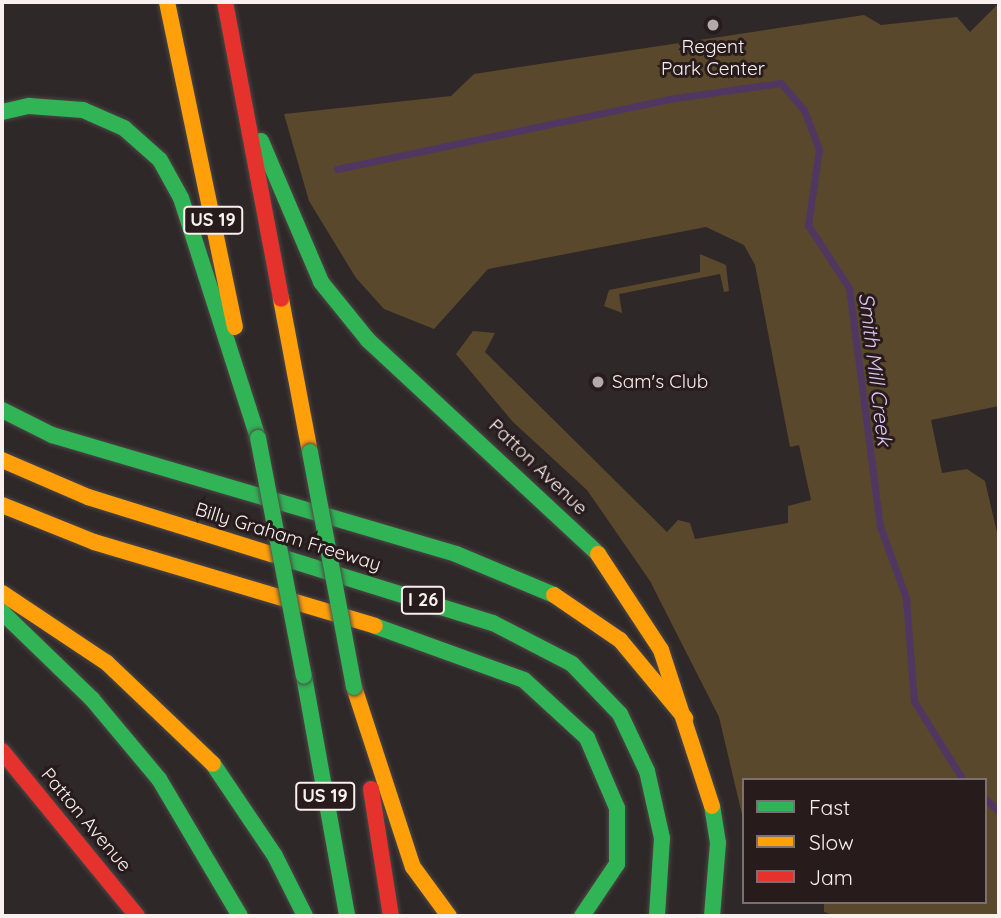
<!DOCTYPE html>
<style>
body{margin:0}
#map{position:relative;width:1001px;height:918px;overflow:hidden;background:#2f2828;font-family:Quicksand,sans-serif}
div>[style]{position:absolute}
.green>*{inset:0;background:#59482b}
.stream>*{height:7px;margin:-3.5px;padding:0 3.5px;transform-origin:3.5px;border-radius:3.5px;background:#503762}
.roads{filter:drop-shadow(0 0 2px #4c4646) drop-shadow(0 0 2px #4c4646)}
.fast>*{height:16px;margin:-8px;padding:0 8px;transform-origin:8px;border-radius:8px;background:#30b455}
.slow>*{height:16px;margin:-8px;padding:0 8px;transform-origin:8px;border-radius:8px;background:#ff9f0a}
.jam>*{height:16px;margin:-8px;padding:0 8px;transform-origin:8px;border-radius:8px;background:#e5322d}
.bridges{filter:drop-shadow(0 0 2px #4c4646) drop-shadow(0 0 2px #4c4646)}
.fast-bridge>*{height:16px;margin:-8px;padding:0 8px;transform-origin:8px;border-radius:8px;background:#30b455}
.dots>*{width:19px;height:19px;translate:-50% -50%;box-sizing:border-box;border:4px solid #281b1c;border-radius:50%}
span{translate:-50% -50%;white-space:nowrap;text-align:center;line-height:1.15;-webkit-text-stroke:6px #281b1c;paint-order:stroke}
.shield-label span{padding:2px 5px;background:#281b1c;border:2px solid;border-radius:5px;-webkit-text-stroke-width:0}
.shield-label{font-size:18px;color:#f9f0f0;font-weight:700}
.poi-label{font-size:19px;color:#f9f0f0}
.left{translate:0 -50%;text-align:left}
.street-label{font-size:19px;color:#f9f0f0}
.water-label{font-size:21px;color:#dec5f4;font-style:italic}
.frame{position:absolute;inset:0;border:4px solid #f9f0f0;pointer-events:none}
.legend{position:absolute;left:742px;top:778px;width:245px;height:126px;box-sizing:border-box;background:#281b1c;border:2px solid #7c7071;margin:0;padding:9px 12px;list-style:none;font-size:21px;color:#f9f0f0}
.legend li{display:flex;align-items:center;gap:14px;height:35px}
.legend b{width:35px;border:2px solid #7c7071}
</style>
<div id="map">
<div class="green">
<i style="clip-path:polygon(999px 3px,999px 406px,931px 420px,942px 473px,967px 469px,985px 481px,999px 541px,999px 916px,836px 916px,824px 912px,824px 902px,985px 902px,985px 780px,744px 780px,744px 823px,719px 717px,650px 581px,587px 490px,513px 422px,456px 354px,473px 331px,495px 333px,485px 352px,667px 532px,678px 520px,690px 523px,695px 539px,788px 523px,788px 506px,811px 500px,799px 445px,790px 447px,755px 265px,744px 245px,706px 227px,488px 269px,434px 329px,384px 309px,356px 278px,309px 201px,284px 114px,451px 96px,474px 74px,864px 15px,881px 25px,957px 17px,970px 32px)"></i>
<i style="clip-path:polygon(700px 254px,726px 265px,729px 291px,724px 292px,720px 274px,619px 294px,622px 313px,604px 306px,609px 290px,700px 272px)"></i>
</div>
<div class="stream">
<i style="left:337px;top:169px;width:338px;rotate:-11.9deg"></i>
<i style="left:668px;top:99px;width:114px;rotate:-8.1deg"></i>
<i style="left:781px;top:83px;width:35px;rotate:50deg"></i>
<i style="left:804px;top:110px;width:42px;rotate:69deg"></i>
<i style="left:819px;top:149px;width:77px;rotate:98.2deg"></i>
<i style="left:808px;top:225px;width:75px;rotate:56.9deg"></i>
<i style="left:849px;top:288px;width:240px;rotate:82.6deg"></i>
<i style="left:880px;top:526px;width:77px;rotate:70.1deg"></i>
<i style="left:906px;top:598px;width:103px;rotate:85.6deg"></i>
<i style="left:914px;top:701px;width:93px;rotate:58.2deg"></i>
<i style="left:985px;top:799px;width:18px;rotate:41deg"></i>
</div>
<div class="roads">
<div class="fast">
<i style="left:2px;top:112px;width:28px;rotate:-13deg"></i>
<i style="left:29px;top:106px;width:54px;rotate:4.2deg"></i>
<i style="left:83px;top:110px;width:45px;rotate:23.7deg"></i>
<i style="left:124px;top:128px;width:48px;rotate:41.6deg"></i>
<i style="left:160px;top:160px;width:43px;rotate:61.1deg"></i>
<i style="left:181px;top:198px;width:252px;rotate:72.2deg"></i>
<i style="left:261px;top:141px;width:153px;rotate:66.9deg"></i>
<i style="left:321px;top:282px;width:75px;rotate:51deg"></i>
<i style="left:368px;top:340px;width:314px;rotate:42.9deg"></i>
<i style="left:2px;top:410px;width:56px;rotate:26.6deg"></i>
<i style="left:52px;top:435px;width:421px;rotate:16.4deg"></i>
<i style="left:456px;top:554px;width:106px;rotate:22.7deg"></i>
<i style="left:271px;top:554px;width:232px;rotate:17.3deg"></i>
<i style="left:493px;top:623px;width:89px;rotate:27.4deg"></i>
<i style="left:572px;top:664px;width:69px;rotate:46.2deg"></i>
<i style="left:620px;top:714px;width:63px;rotate:64.7deg"></i>
<i style="left:647px;top:771px;width:69px;rotate:77.4deg"></i>
<i style="left:662px;top:838px;width:78px;rotate:93.7deg"></i>
<i style="left:2px;top:612px;width:125px;rotate:44deg"></i>
<i style="left:92px;top:699px;width:104px;rotate:50.1deg"></i>
<i style="left:159px;top:779px;width:159px;rotate:59.4deg"></i>
<i style="left:375px;top:626px;width:158px;rotate:19.9deg"></i>
<i style="left:524px;top:680px;width:86px;rotate:42.6deg"></i>
<i style="left:587px;top:738px;width:76px;rotate:66.8deg"></i>
<i style="left:617px;top:808px;width:56px;rotate:90deg"></i>
<i style="left:617px;top:864px;width:63px;rotate:123.9deg"></i>
<i style="left:304px;top:676px;width:244px;rotate:79.8deg"></i>
<i style="left:213px;top:764px;width:111px;rotate:56deg"></i>
<i style="left:275px;top:856px;width:67px;rotate:63.4deg"></i>
<i style="left:712px;top:916px;width:73px;rotate:-85.3deg"></i>
<i style="left:718px;top:843px;width:37px;rotate:-99deg"></i>
</div>
<div class="slow">
<i style="left:167px;top:2px;width:332px;rotate:78.2deg"></i>
<i style="left:281px;top:299px;width:156px;rotate:79.3deg"></i>
<i style="left:2px;top:460px;width:94px;rotate:23.3deg"></i>
<i style="left:88px;top:497px;width:192px;rotate:17.3deg"></i>
<i style="left:2px;top:505px;width:99px;rotate:21.9deg"></i>
<i style="left:94px;top:542px;width:293px;rotate:16.6deg"></i>
<i style="left:598px;top:554px;width:115px;rotate:56.7deg"></i>
<i style="left:661px;top:650px;width:164px;rotate:71.9deg"></i>
<i style="left:2px;top:593px;width:126px;rotate:33.7deg"></i>
<i style="left:107px;top:663px;width:146px;rotate:43.6deg"></i>
<i style="left:554px;top:595px;width:80px;rotate:34.3deg"></i>
<i style="left:620px;top:640px;width:102px;rotate:50.2deg"></i>
<i style="left:354px;top:687px;width:189px;rotate:71.9deg"></i>
<i style="left:413px;top:867px;width:61px;rotate:53.7deg"></i>
</div>
<div class="jam">
<i style="left:225px;top:2px;width:302px;rotate:79.3deg"></i>
<i style="left:2px;top:751px;width:213px;rotate:50.7deg"></i>
<i style="left:371px;top:789px;width:129px;rotate:81.1deg"></i>
</div>
</div>
<div class="bridges">
<div class="fast-bridge">
<i style="left:258px;top:438px;width:242px;rotate:79.1deg"></i>
<i style="left:310px;top:452px;width:239px;rotate:79.4deg"></i>
</div>
</div>
<div class="dots">
<i style="left:713px;top:25px;background:#b2aaaa"></i>
<i style="left:598px;top:382px;background:#b2aaaa"></i>
</div>
<div class="shield-label">
<span style="left:213px;top:220px">US 19</span>
<span style="left:423px;top:600px">I 26</span>
<span style="left:325px;top:796px">US 19</span>
</div>
<div class="poi-label">
<span style="left:713px;top:58px">Regent<br>Park Center</span>
<span class="left" style="left:612px;top:382px">Sam's Club</span>
</div>
<div class="street-label">
<span style="left:538px;top:467px;rotate:44deg">Patton Avenue</span>
<span style="left:288px;top:537px;rotate:17deg">Billy Graham Freeway</span>
<span style="left:86px;top:820px;rotate:50deg">Patton Avenue</span>
</div>
<div class="water-label">
<span style="left:876px;top:369px;rotate:83deg">Smith Mill Creek</span>
</div>
<div class="frame"></div>
<ul class="legend">
<li><b style="height:9px;background:#30b455"></b>Fast</li>
<li><b style="height:9px;background:#ff9f0a"></b>Slow</li>
<li><b style="height:9px;background:#e5322d"></b>Jam</li>
</ul>
</div>
